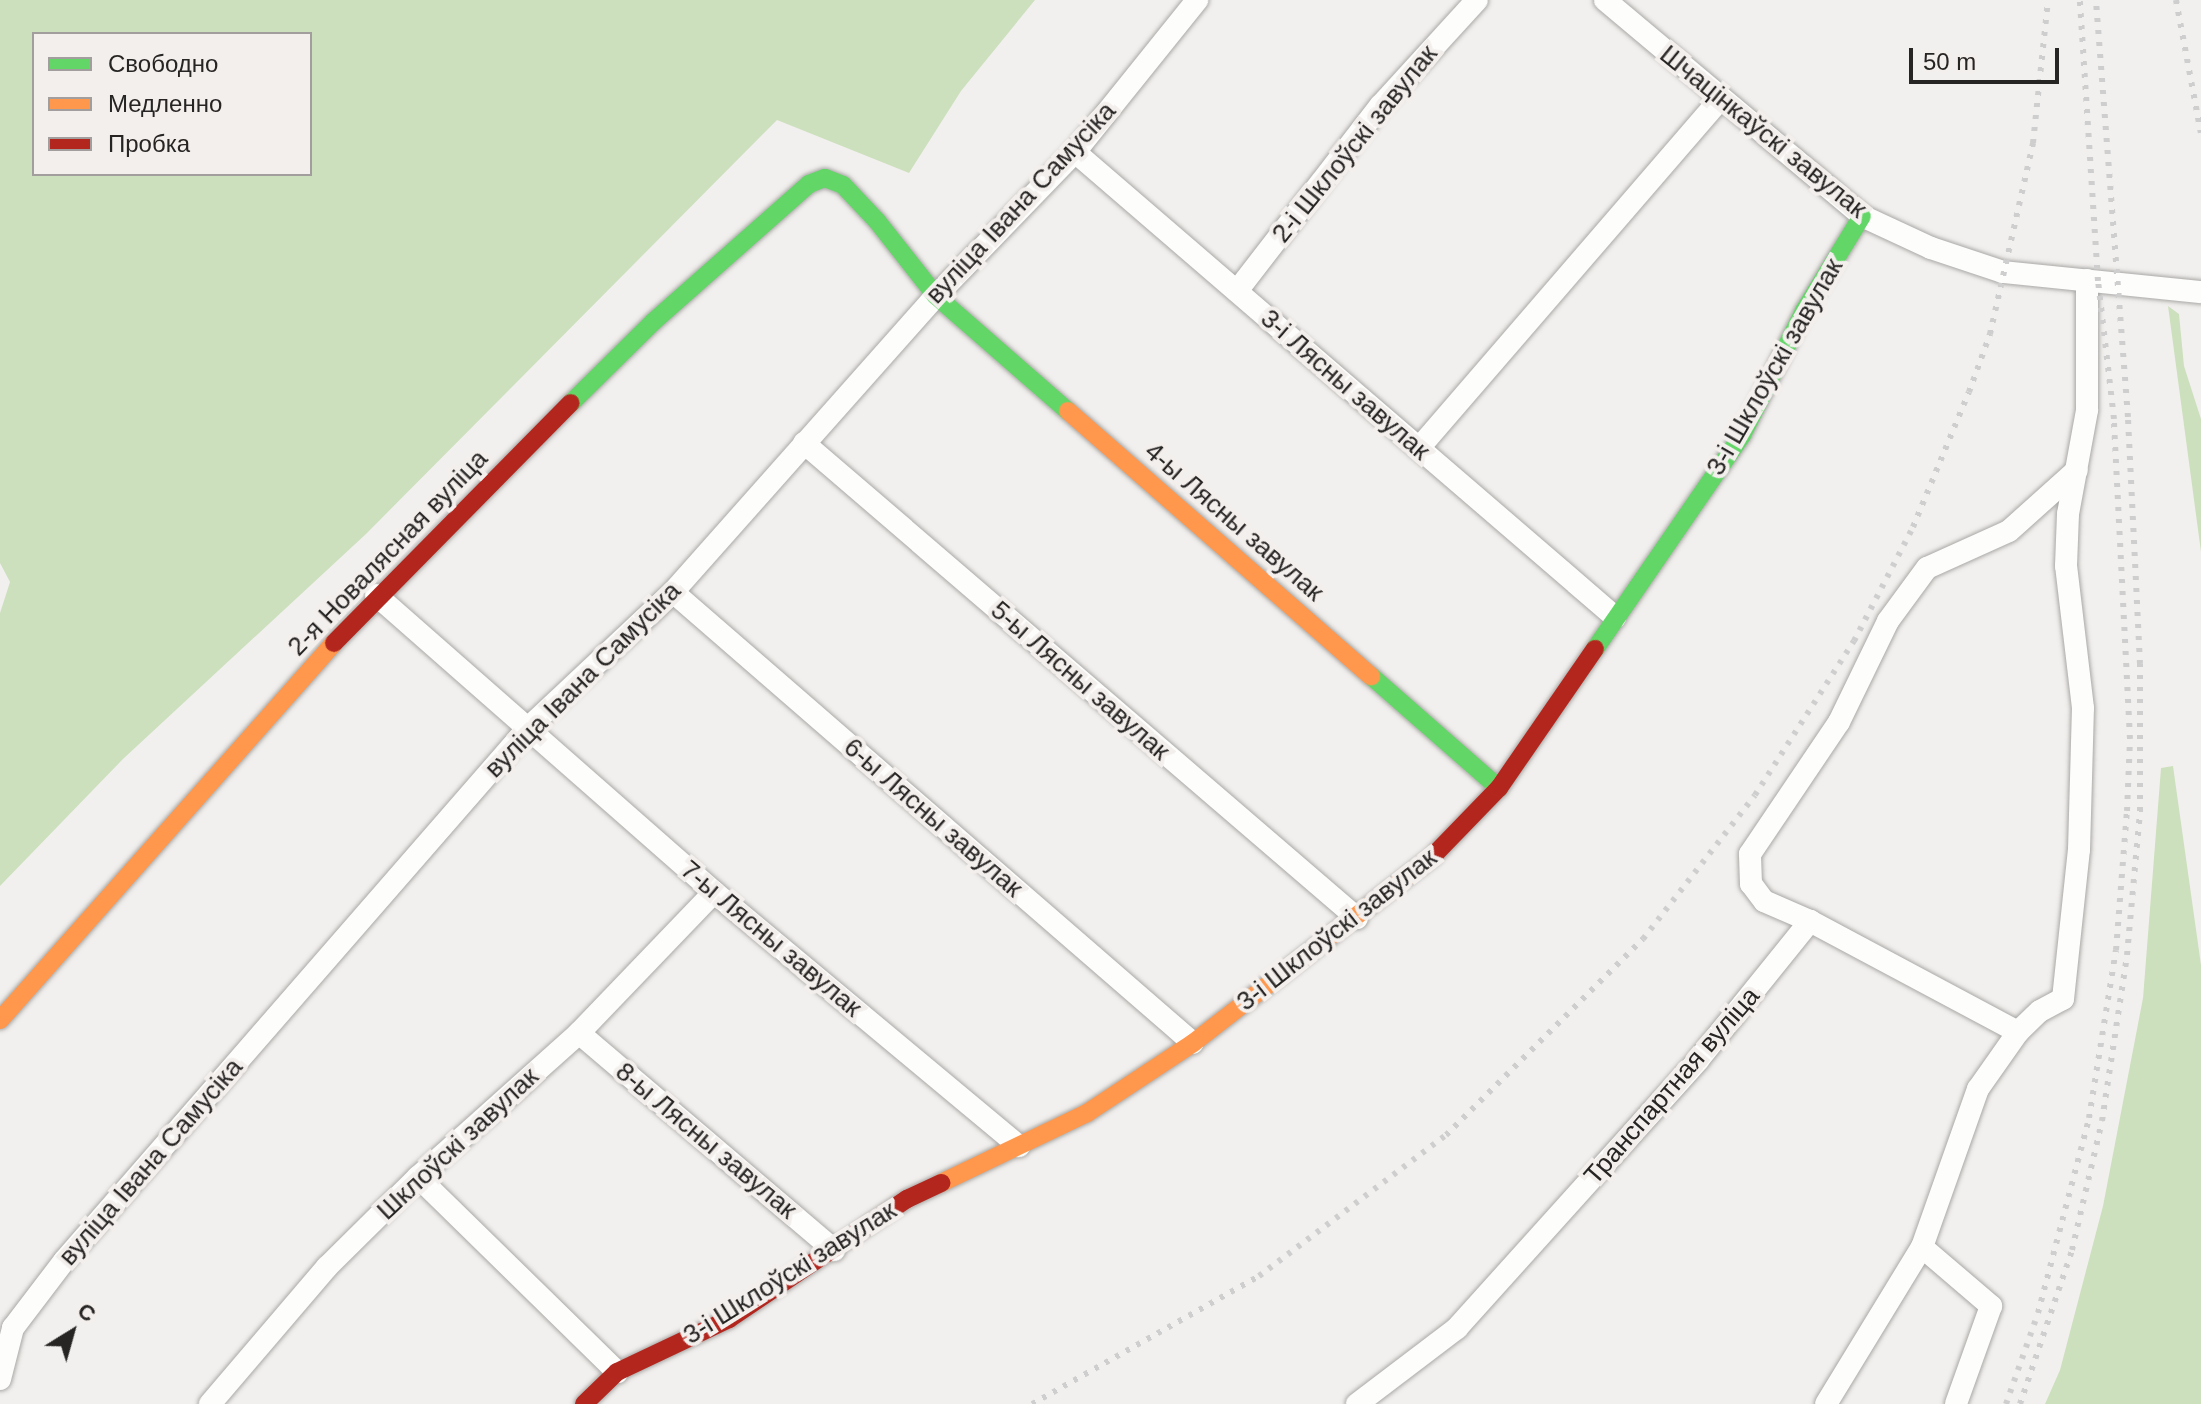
<!DOCTYPE html>
<meta charset="utf-8">
<style>
body{margin:0}
#map{position:relative;width:2201px;height:1404px;overflow:hidden;background:#f2f0ee;font-family:Arial,sans-serif}
div>[style]{position:absolute}
.green>*{inset:0;background:#cde0be}
.roads{filter:drop-shadow(0 0 2px #a9a8a6) drop-shadow(0 0 2px #a9a8a6)}
.street>*{height:22px;margin:-11px;padding:0 11px;transform-origin:11px;border-radius:11px;background:#fdfdfc}
.fast>*{height:18px;margin:-9px;padding:0 9px;transform-origin:9px;border-radius:9px;background:#63d668}
.slow>*{height:18px;margin:-9px;padding:0 9px;transform-origin:9px;border-radius:9px;background:#ff974d}
.jam>*{height:18px;margin:-9px;padding:0 9px;transform-origin:9px;border-radius:9px;background:#b3261e}
.rail>*{height:6px;margin-top:-3px;transform-origin:0;background:repeating-linear-gradient(90deg,#cecece 0 4px,transparent 0 12px)}
span{translate:-50% -50%;white-space:nowrap;text-align:center;line-height:1.15;-webkit-text-stroke:8px #f3efed;paint-order:stroke}
.street-label{font-size:26px;color:#272524}
.legend{position:absolute;left:32px;top:32px;width:280px;height:144px;box-sizing:border-box;background:#f3efed;border:2px solid #a19e9d;margin:0;padding:10px 14px;list-style:none;font-size:24px;color:#272524}
.legend li{display:flex;align-items:center;gap:16px;height:40px}
.legend b{width:40px;border:2px solid #a19e9d}
.north{position:absolute;left:32px;top:1292px;width:80px;height:80px;-webkit-text-stroke:6px #f3efed;paint-order:stroke;rotate:37deg;font-size:22px;font-weight:700;line-height:32px;text-align:center;color:#272524}
.north::after{content:'';display:block;margin:auto;width:28px;height:36px;background:#272524;clip-path:polygon(50% 0,100% 100%,50% 72%,0 100%)}
.scale{position:absolute;left:1909px;top:48px;width:150px;height:36px;box-sizing:border-box;border:4px solid #272524;border-top:0;padding-left:10px;font-size:24px;line-height:28px;white-space:nowrap;color:#272524;-webkit-text-stroke:6px #f3efed;paint-order:stroke}
</style>
<div id="map">
<div class="green">
<i style="clip-path:polygon(evenodd,0 0,1035px 0,961px 91px,909px 173px,777px 120px,366px 534px,123px 759px,0 886px,0 613px,10px 582px,0 563px,0 0,34px 34px,310px 34px,310px 174px,34px 174px,34px 34px)"></i>
<i style="clip-path:polygon(2168px 306px,2179px 314px,2184px 366px,2201px 419px,2201px 552px)"></i>
<i style="clip-path:polygon(2173px 766px,2201px 965px,2201px 1404px,2045px 1404px,2060px 1370px,2103px 1206px,2143px 998px,2161px 768px)"></i>
</div>
<div class="roads">
<div class="street">
<i style="left:1605px;top:0;width:336px;rotate:40deg"></i>
<i style="left:1862px;top:216px;width:76px;rotate:24.9deg"></i>
<i style="left:1931px;top:248px;width:76px;rotate:18.4deg"></i>
<i style="left:2003px;top:272px;width:199px;rotate:5.8deg"></i>
<i style="left:1075px;top:152px;width:713px;rotate:40.73deg"></i>
<i style="left:1237px;top:291px;width:235px;rotate:-52.3deg"></i>
<i style="left:1381px;top:105px;width:142px;rotate:-47.6deg"></i>
<i style="left:804px;top:443px;width:729px;rotate:40.66deg"></i>
<i style="left:1419px;top:448px;width:459px;rotate:-49.2deg"></i>
<i style="left:673px;top:592px;width:688px;rotate:40.94deg"></i>
<i style="left:376px;top:595px;width:450px;rotate:41.3deg"></i>
<i style="left:714px;top:892px;width:397px;rotate:39.8deg"></i>
<i style="left:1810px;top:921px;width:50px;rotate:-156.5deg"></i>
<i style="left:1764px;top:901px;width:21px;rotate:-127deg"></i>
<i style="left:1751px;top:884px;width:30px;rotate:-92deg"></i>
<i style="left:1750px;top:854px;width:159px;rotate:-56deg"></i>
<i style="left:1839px;top:722px;width:112px;rotate:-64.1deg"></i>
<i style="left:1888px;top:621px;width:66px;rotate:-53.7deg"></i>
<i style="left:1927px;top:568px;width:90px;rotate:-24.3deg"></i>
<i style="left:2009px;top:531px;width:91px;rotate:-41.9deg"></i>
<i style="left:579px;top:1033px;width:335px;rotate:40.4deg"></i>
<i style="left:418px;top:1177px;width:279px;rotate:44.4deg"></i>
<i style="left:1922px;top:1247px;width:91px;rotate:40.5deg"></i>
<i style="left:1991px;top:1306px;width:104px;rotate:109.7deg"></i>
<i style="left:0;top:1379px;width:53px;rotate:-75.7deg"></i>
<i style="left:13px;top:1328px;width:84px;rotate:-52.7deg"></i>
<i style="left:64px;top:1261px;width:704px;rotate:-48.97deg"></i>
<i style="left:526px;top:730px;width:202px;rotate:-43.2deg"></i>
<i style="left:673px;top:592px;width:396px;rotate:-48.4deg"></i>
<i style="left:936px;top:296px;width:200px;rotate:-46deg"></i>
<i style="left:1075px;top:152px;width:195px;rotate:-51.2deg"></i>
<i style="left:210px;top:1404px;width:180px;rotate:-49.5deg"></i>
<i style="left:327px;top:1267px;width:128px;rotate:-44.7deg"></i>
<i style="left:418px;top:1177px;width:216px;rotate:-41.8deg"></i>
<i style="left:579px;top:1033px;width:195px;rotate:-46.2deg"></i>
<i style="left:1357px;top:1404px;width:126px;rotate:-37.2deg"></i>
<i style="left:1457px;top:1328px;width:360px;rotate:-48deg"></i>
<i style="left:1698px;top:1060px;width:179px;rotate:-51.1deg"></i>
<i style="left:1810px;top:921px;width:236px;rotate:28.1deg"></i>
<i style="left:1826px;top:1404px;width:184px;rotate:-58.6deg"></i>
<i style="left:1922px;top:1247px;width:168px;rotate:-70.5deg"></i>
<i style="left:1978px;top:1089px;width:70px;rotate:-54.9deg"></i>
<i style="left:2018px;top:1032px;width:30px;rotate:-44deg"></i>
<i style="left:2040px;top:1011px;width:26px;rotate:-28deg"></i>
<i style="left:2063px;top:999px;width:150px;rotate:-83.9deg"></i>
<i style="left:2079px;top:850px;width:142px;rotate:-88.4deg"></i>
<i style="left:2083px;top:708px;width:143px;rotate:-96.8deg"></i>
<i style="left:2066px;top:566px;width:52px;rotate:-87.8deg"></i>
<i style="left:2068px;top:514px;width:106px;rotate:-79.6deg"></i>
<i style="left:2087px;top:410px;width:130px;rotate:-90deg"></i>
</div>
<div class="fast">
<i style="left:571px;top:403px;width:115px;rotate:-44.6deg"></i>
<i style="left:653px;top:322px;width:208px;rotate:-41.5deg"></i>
<i style="left:809px;top:184px;width:17px;rotate:-21deg"></i>
<i style="left:825px;top:178px;width:19px;rotate:21deg"></i>
<i style="left:843px;top:185px;width:50px;rotate:46.6deg"></i>
<i style="left:877px;top:221px;width:95px;rotate:51.8deg"></i>
<i style="left:936px;top:296px;width:175px;rotate:41.1deg"></i>
<i style="left:1595px;top:649px;width:260px;rotate:-55.5deg"></i>
<i style="left:1742px;top:435px;width:139px;rotate:-63.4deg"></i>
<i style="left:1804px;top:311px;width:111px;rotate:-58.6deg"></i>
<i style="left:1371px;top:676px;width:170px;rotate:41.2deg"></i>
</div>
<div class="slow">
<i style="left:1068px;top:411px;width:403px;rotate:41.2deg"></i>
<i style="left:0;top:1020px;width:504px;rotate:-48.46deg"></i>
<i style="left:941px;top:1183px;width:162px;rotate:-25.6deg"></i>
<i style="left:1087px;top:1113px;width:127px;rotate:-33.4deg"></i>
<i style="left:1193px;top:1043px;width:304px;rotate:-37.9deg"></i>
</div>
<div class="jam">
<i style="left:334px;top:643px;width:337px;rotate:-45.4deg"></i>
<i style="left:1433px;top:856px;width:95px;rotate:-45.9deg"></i>
<i style="left:1499px;top:788px;width:169px;rotate:-55.4deg"></i>
<i style="left:584px;top:1404px;width:46px;rotate:-44.1deg"></i>
<i style="left:617px;top:1372px;width:124px;rotate:-25.3deg"></i>
<i style="left:729px;top:1319px;width:215px;rotate:-34deg"></i>
<i style="left:907px;top:1199px;width:38px;rotate:-25deg"></i>
</div>
</div>
<div class="rail">
<i style="left:2176px;top:0;width:135px;rotate:79.4deg"></i>
<i style="left:1032px;top:1404px;width:261px;rotate:-29.4deg"></i>
<i style="left:1259px;top:1276px;width:234px;rotate:-37deg"></i>
<i style="left:1446px;top:1135px;width:278px;rotate:-44.9deg"></i>
<i style="left:1643px;top:939px;width:182px;rotate:-52.1deg"></i>
<i style="left:1755px;top:795px;width:183px;rotate:-57.3deg"></i>
<i style="left:1854px;top:641px;width:128px;rotate:-62.6deg"></i>
<i style="left:1913px;top:527px;width:146px;rotate:-67.5deg"></i>
<i style="left:1969px;top:392px;width:62px;rotate:-70.1deg"></i>
<i style="left:1990px;top:334px;width:196px;rotate:-77.3deg"></i>
<i style="left:2033px;top:143px;width:144px;rotate:-84deg"></i>
<i style="left:2006px;top:1404px;width:96px;rotate:-70.6deg"></i>
<i style="left:2038px;top:1313px;width:202px;rotate:-75.3deg"></i>
<i style="left:2089px;top:1118px;width:170px;rotate:-80.9deg"></i>
<i style="left:2116px;top:950px;width:139px;rotate:-85.5deg"></i>
<i style="left:2127px;top:811px;width:72px;rotate:-87.6deg"></i>
<i style="left:2130px;top:739px;width:320px;rotate:-92.9deg"></i>
<i style="left:2114px;top:419px;width:139px;rotate:-96.6deg"></i>
<i style="left:2098px;top:281px;width:282px;rotate:-93.7deg"></i>
<i style="left:2020px;top:1404px;width:163px;rotate:-71.3deg"></i>
<i style="left:2072px;top:1250px;width:132px;rotate:-76.9deg"></i>
<i style="left:2102px;top:1121px;width:168px;rotate:-81.4deg"></i>
<i style="left:2127px;top:955px;width:145px;rotate:-84.8deg"></i>
<i style="left:2140px;top:811px;width:147px;rotate:-90deg"></i>
<i style="left:2140px;top:664px;width:247px;rotate:-92.8deg"></i>
<i style="left:2128px;top:417px;width:418px;rotate:-94.4deg"></i>
</div>
<div class="street-label">
<span style="left:1763px;top:132px;rotate:39deg">Шчацінкаўскі завулак</span>
<span style="left:1355px;top:144px;rotate:-51deg">2-і Шклоўскі завулак</span>
<span style="left:1021px;top:203px;rotate:-47deg">вуліца Івана Самусіка</span>
<span style="left:1775px;top:367px;rotate:-60deg">3-і Шклоўскі завулак</span>
<span style="left:1345px;top:385px;rotate:41deg">3-і Лясны завулак</span>
<span style="left:1234px;top:522px;rotate:41deg">4-ы Лясны завулак</span>
<span style="left:388px;top:553px;rotate:-46deg">2-я Новалясная вуліца</span>
<span style="left:583px;top:680px;rotate:-45deg">вуліца Івана Самусіка</span>
<span style="left:1080px;top:681px;rotate:41deg">5-ы Лясны завулак</span>
<span style="left:933px;top:818px;rotate:41deg">6-ы Лясны завулак</span>
<span style="left:1337px;top:930px;rotate:-38deg">3-і Шклоўскі завулак</span>
<span style="left:771px;top:939px;rotate:40deg">7-ы Лясны завулак</span>
<span style="left:1672px;top:1086px;rotate:-49deg">Транспартная вуліца</span>
<span style="left:706px;top:1141px;rotate:40deg">8-ы Лясны завулак</span>
<span style="left:458px;top:1144px;rotate:-43deg">Шклоўскі завулак</span>
<span style="left:151px;top:1162px;rotate:-49deg">вуліца Івана Самусіка</span>
<span style="left:790px;top:1273px;rotate:-32deg">3-і Шклоўскі завулак</span>
</div>
<ul class="legend">
<li><b style="height:10px;background:#63d668"></b>Свободно</li>
<li><b style="height:10px;background:#ff974d"></b>Медленно</li>
<li><b style="height:10px;background:#b3261e"></b>Пробка</li>
</ul>
<div class="north">С</div>
<div class="scale">50 m</div>
</div>
